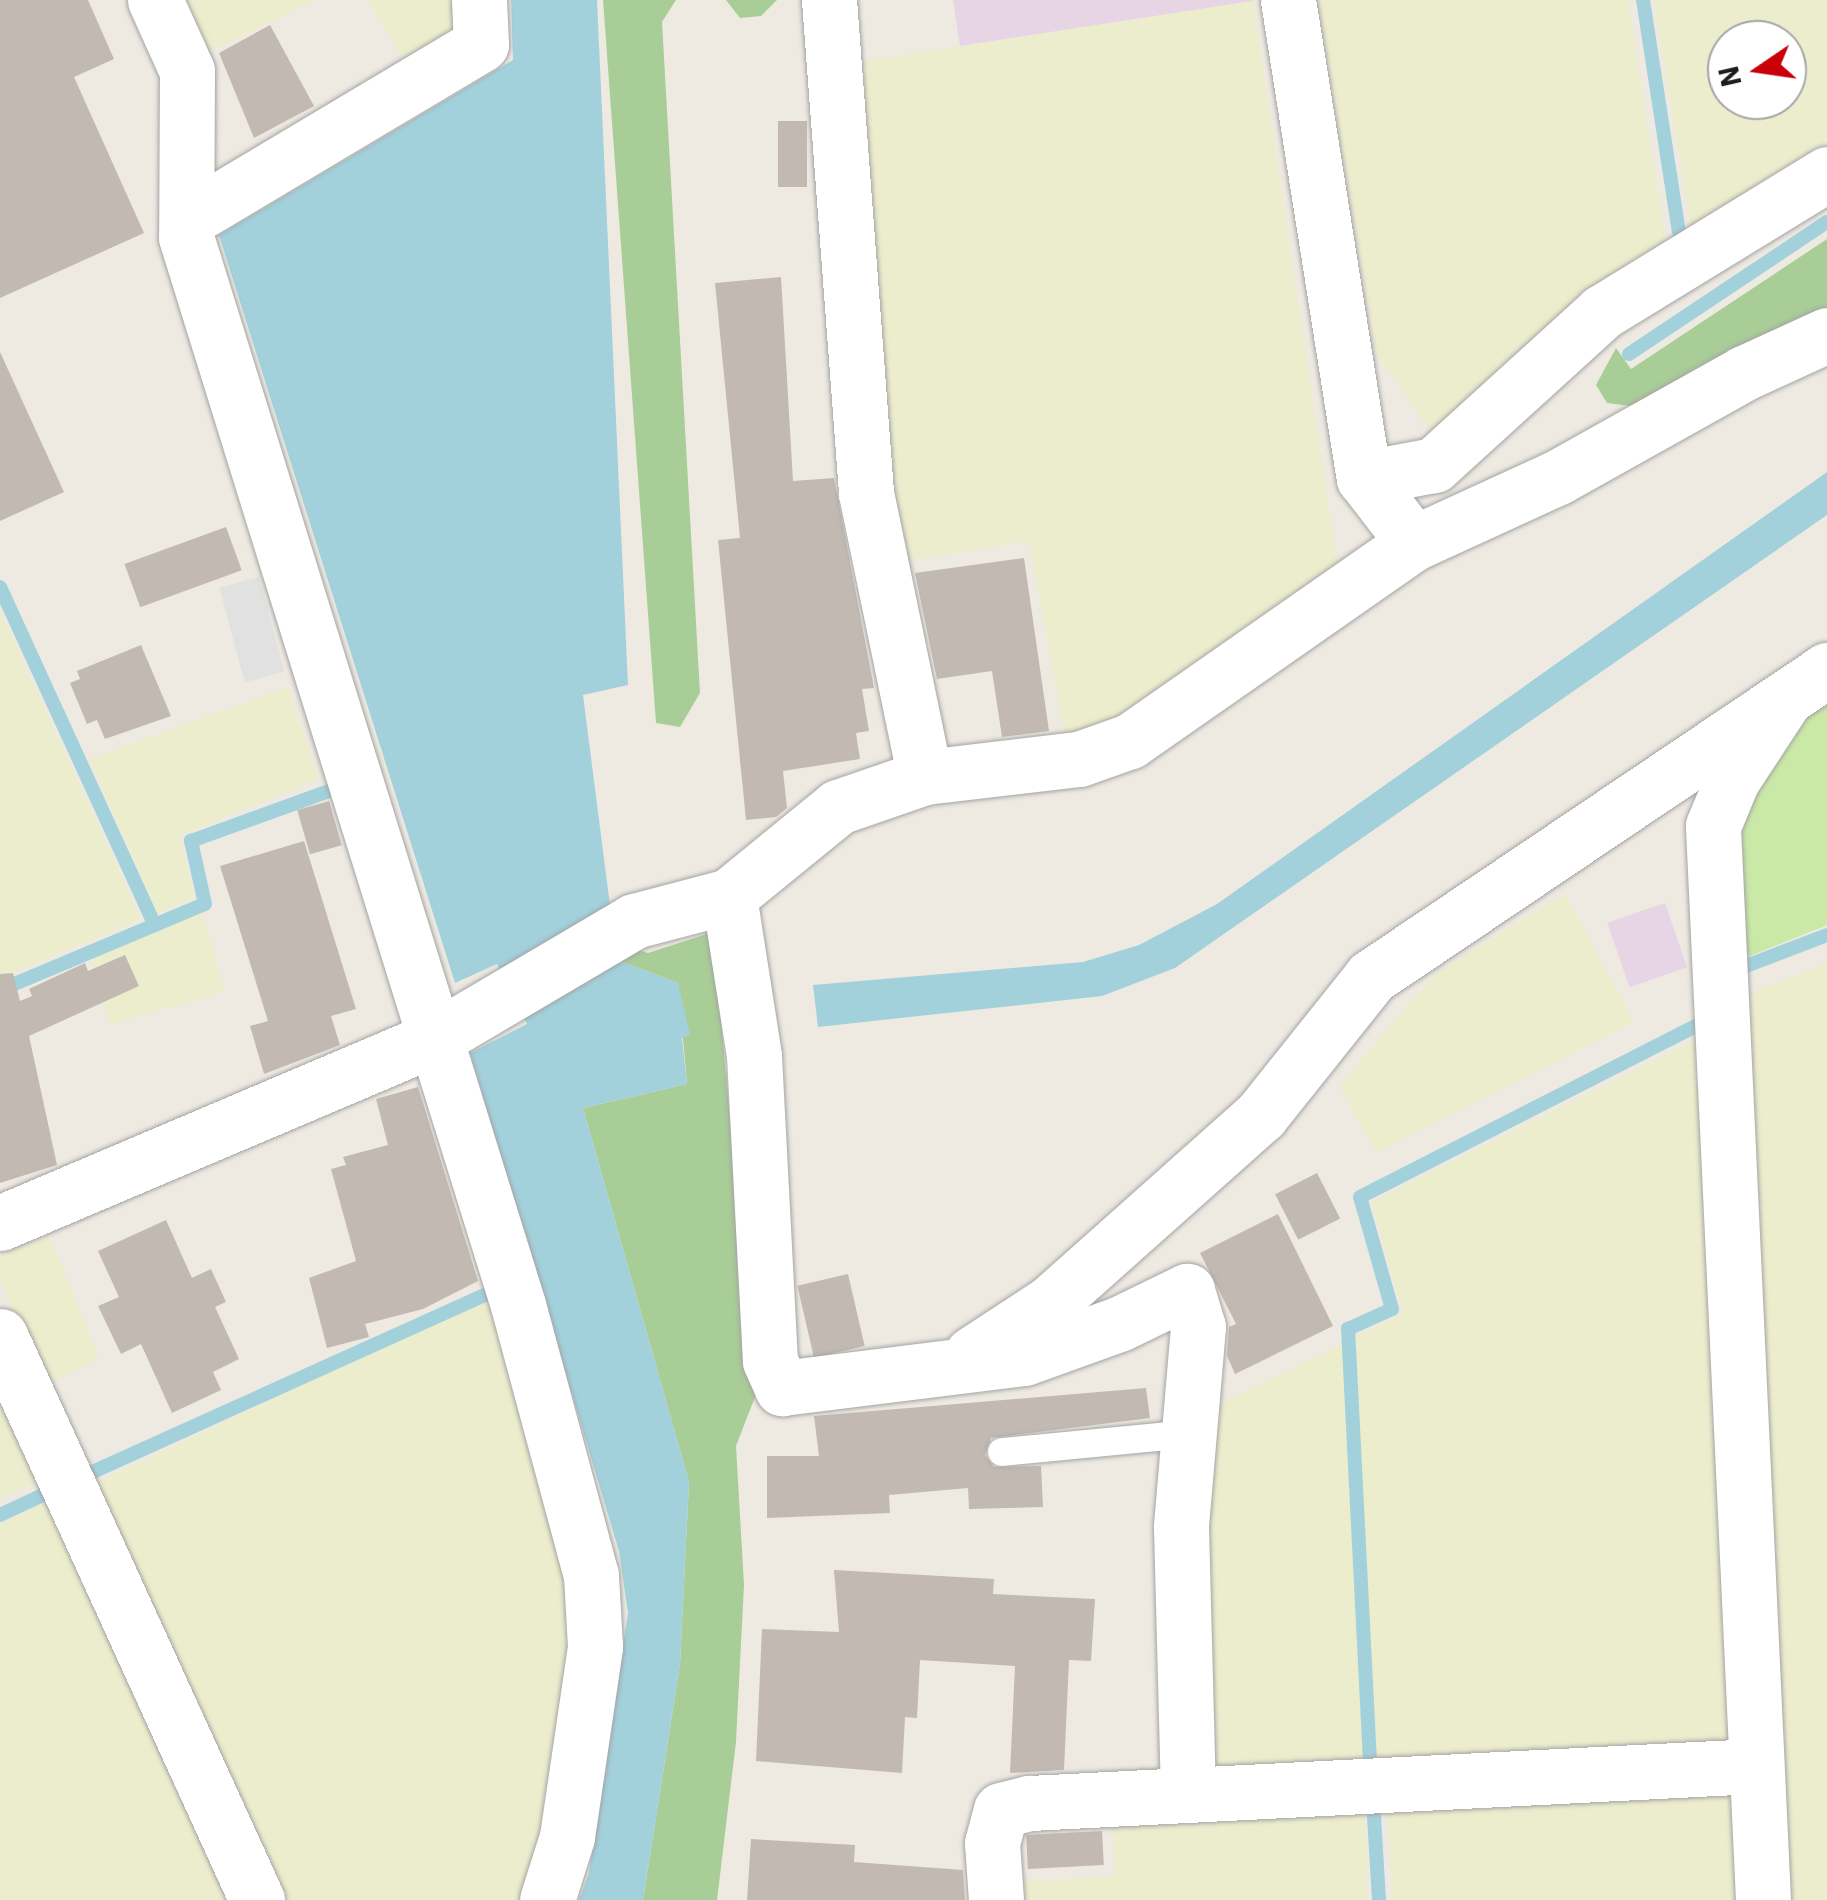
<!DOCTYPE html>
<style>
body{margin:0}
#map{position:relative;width:1827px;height:1900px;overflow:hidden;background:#eeeae2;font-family:"IBM Plex Sans",sans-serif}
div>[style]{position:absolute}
.industrial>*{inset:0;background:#e7d4e4;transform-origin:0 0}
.farmland>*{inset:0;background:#ecedcd;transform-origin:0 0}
.grass>*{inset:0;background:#cae9a7}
.forest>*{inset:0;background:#a9cd97}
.parking>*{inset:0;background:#e1e1e1;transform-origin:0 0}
.water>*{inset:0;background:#a2d1dc}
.stream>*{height:14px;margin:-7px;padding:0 7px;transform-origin:7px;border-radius:7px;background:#a2d1dc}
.building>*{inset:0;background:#c2b9b2;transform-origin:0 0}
.roads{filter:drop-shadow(0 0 2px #a4a4a4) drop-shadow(0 0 2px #a4a4a4)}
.service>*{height:28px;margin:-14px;padding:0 14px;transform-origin:14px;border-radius:14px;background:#fff}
.minor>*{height:55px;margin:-27.5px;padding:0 27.5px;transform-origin:27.5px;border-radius:27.5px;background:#fff}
span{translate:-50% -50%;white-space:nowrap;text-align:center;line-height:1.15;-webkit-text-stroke:8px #fff;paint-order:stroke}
.north{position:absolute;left:1707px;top:20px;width:100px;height:100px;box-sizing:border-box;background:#fff;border:2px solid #a5a5a5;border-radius:50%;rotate:257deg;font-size:28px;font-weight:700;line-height:40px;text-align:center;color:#1d1d1d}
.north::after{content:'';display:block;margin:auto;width:35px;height:45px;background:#c90008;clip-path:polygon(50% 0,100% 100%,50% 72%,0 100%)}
</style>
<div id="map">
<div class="industrial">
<i style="clip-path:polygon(953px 0,1253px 0,1253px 1px,960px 46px)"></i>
<i style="left:1665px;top:903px;width:68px;height:61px;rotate:71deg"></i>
</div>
<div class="farmland">
<i style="clip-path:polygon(179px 0,316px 0,204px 54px)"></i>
<i style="clip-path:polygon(368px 0,460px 0,461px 33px,408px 66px)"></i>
<i style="clip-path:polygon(1318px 0,1628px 0,1666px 245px,1586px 299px,1430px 431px,1377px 355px)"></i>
<i style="clip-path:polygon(evenodd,1654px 0,1827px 0,1827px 140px,1691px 229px,1654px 0,1727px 40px,1787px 40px,1787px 100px,1727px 100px,1727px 40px)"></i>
<i style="clip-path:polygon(1253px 1px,1338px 568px,1108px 732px,1066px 741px,1029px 541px,898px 563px,851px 63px)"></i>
<i style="clip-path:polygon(0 611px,141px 919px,0 978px)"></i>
<i style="clip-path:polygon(288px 687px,318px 779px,179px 836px,195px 897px,157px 913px,89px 759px)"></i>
<i style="clip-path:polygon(1565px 894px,1634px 1022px,1376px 1153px,1339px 1086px,1434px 975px)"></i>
<i style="left:202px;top:911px;width:84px;height:119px;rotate:74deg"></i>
<i style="clip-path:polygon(1827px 963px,1827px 1900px,1787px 1900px,1747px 994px)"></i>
<i style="clip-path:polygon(1705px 1035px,1737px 1733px,1710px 1755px,1212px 1770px,1210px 1409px,1403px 1313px,1371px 1202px)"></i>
<i style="clip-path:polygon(50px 1237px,99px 1358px,43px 1386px,0 1279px,0 1256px)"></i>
<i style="clip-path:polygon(496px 1292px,579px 1578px,534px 1891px,513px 1900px,285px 1900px,94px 1484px)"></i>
<i style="clip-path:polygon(0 1389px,48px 1476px,0 1499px)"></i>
<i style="clip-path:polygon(55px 1498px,237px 1900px,0 1900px,0 1523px)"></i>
<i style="clip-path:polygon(1719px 1785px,1739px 1800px,1744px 1900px,1392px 1900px,1387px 1807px)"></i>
<i style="clip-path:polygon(1364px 1808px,1368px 1900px,1016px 1900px,1015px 1882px,1115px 1876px,1112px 1825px)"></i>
</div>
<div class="grass">
<i style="clip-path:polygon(1827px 697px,1827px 925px,1735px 962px,1727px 841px,1793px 722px)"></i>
</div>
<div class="forest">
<i style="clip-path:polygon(603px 0,676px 0,662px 22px,700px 693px,680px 727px,656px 723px)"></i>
<i style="clip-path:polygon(726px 0,777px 0,761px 16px,740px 18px)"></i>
<i style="clip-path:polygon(1827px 239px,1827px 321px,1639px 407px,1607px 403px,1596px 385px,1616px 348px,1631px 369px)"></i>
<i style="clip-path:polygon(713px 932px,755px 1397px,736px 1446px,744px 1585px,736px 1742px,717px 1900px,643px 1900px,680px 1664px,689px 1482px,583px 1108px,687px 1084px,678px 983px,617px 960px,630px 947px,648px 953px)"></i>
</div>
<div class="parking">
<i style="left:259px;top:577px;width:98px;height:41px;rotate:75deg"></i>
</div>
<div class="water">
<i style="clip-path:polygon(511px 0,597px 0,628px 685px,583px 695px,617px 960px,678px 983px,690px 1035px,682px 1038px,687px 1084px,583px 1108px,689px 1482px,680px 1664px,643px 1900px,579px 1900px,589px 1873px,628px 1613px,619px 1551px,470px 1053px,527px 1024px,497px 964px,455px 983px,219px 235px,513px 60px)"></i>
<i style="clip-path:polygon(1827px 472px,1827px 515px,1175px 968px,1102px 996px,818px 1027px,813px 985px,1083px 962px,1139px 945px,1217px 904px)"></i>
</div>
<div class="stream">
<i style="left:1643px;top:0;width:235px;rotate:81.2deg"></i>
<i style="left:1629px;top:354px;width:238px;rotate:-33.7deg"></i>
<i style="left:0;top:587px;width:372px;rotate:65.4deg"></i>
<i style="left:1746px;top:966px;width:87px;rotate:-20.9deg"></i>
<i style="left:0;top:990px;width:222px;rotate:-22.8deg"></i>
<i style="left:205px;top:904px;width:65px;rotate:-102.5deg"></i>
<i style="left:191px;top:841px;width:150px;rotate:-19.9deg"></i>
<i style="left:88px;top:1474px;width:444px;rotate:-24.3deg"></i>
<i style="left:0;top:1515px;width:54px;rotate:-25.1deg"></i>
<i style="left:1370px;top:1762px;width:434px;rotate:-92.9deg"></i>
<i style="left:1348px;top:1329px;width:48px;rotate:-24.4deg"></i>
<i style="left:1392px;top:1309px;width:116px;rotate:-105.9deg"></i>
<i style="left:1360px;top:1197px;width:385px;rotate:-27deg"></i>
<i style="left:1374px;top:1816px;width:84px;rotate:86.6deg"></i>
</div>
<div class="building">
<i style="clip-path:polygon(0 0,88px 0,114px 59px,74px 77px,144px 233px,0 298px)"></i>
<i style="clip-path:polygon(270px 25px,314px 106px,254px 138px,219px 53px)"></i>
<i style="left:778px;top:121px;width:29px;height:66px"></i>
<i style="clip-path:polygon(781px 277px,793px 481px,834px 478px,874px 688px,862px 689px,869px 731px,856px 733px,860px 759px,783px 771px,787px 808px,776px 817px,746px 820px,718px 540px,740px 538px,715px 283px)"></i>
<i style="clip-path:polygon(0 352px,64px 492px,0 521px)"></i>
<i style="left:226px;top:527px;width:46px;height:108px;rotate:70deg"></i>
<i style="clip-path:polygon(1024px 558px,1049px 731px,1002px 737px,992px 671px,937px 679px,915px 573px)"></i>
<i style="clip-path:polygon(141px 645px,171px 716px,105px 739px,97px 720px,87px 724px,70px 683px,80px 679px,77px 671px)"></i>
<i style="left:329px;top:801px;width:46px;height:33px;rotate:74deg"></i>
<i style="clip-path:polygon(304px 841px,356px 1009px,331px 1016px,340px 1045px,264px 1074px,250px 1026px,268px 1021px,220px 866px)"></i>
<i style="clip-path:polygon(125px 955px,139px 986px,29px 1036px,57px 1165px,0 1183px,0 974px,13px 973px,20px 1001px,32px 996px,29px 989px,85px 963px,88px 971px)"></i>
<i style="clip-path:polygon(418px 1087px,478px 1281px,423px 1309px,365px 1324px,369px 1337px,327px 1348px,309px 1278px,356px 1261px,331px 1169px,346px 1165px,343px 1157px,388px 1145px,376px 1099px)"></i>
<i style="left:1317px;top:1173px;width:51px;height:47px;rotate:63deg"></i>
<i style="clip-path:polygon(1278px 1214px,1333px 1326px,1235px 1374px,1227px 1356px,1229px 1327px,1236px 1324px,1200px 1253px)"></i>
<i style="clip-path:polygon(166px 1220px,192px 1278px,211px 1269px,226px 1302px,215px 1307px,239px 1359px,213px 1372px,221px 1390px,172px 1413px,141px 1344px,121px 1354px,98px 1306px,119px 1297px,98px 1251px)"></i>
<i style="left:848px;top:1274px;width:74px;height:52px;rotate:77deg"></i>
<i style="clip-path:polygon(1146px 1388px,1150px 1418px,991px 1438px,985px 1455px,994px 1467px,1041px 1466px,1043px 1507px,969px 1509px,968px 1488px,889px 1495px,890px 1513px,767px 1518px,767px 1456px,819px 1456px,814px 1416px)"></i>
<i style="clip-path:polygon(834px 1570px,994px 1579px,993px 1594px,1095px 1599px,1091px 1661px,1069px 1660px,1064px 1770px,1010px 1773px,1015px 1666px,920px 1660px,917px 1718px,905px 1717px,902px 1773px,756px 1761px,762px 1629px,839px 1632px)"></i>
<i style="left:1102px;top:1831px;width:34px;height:76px;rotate:87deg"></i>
<i style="clip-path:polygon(751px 1839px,855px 1845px,854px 1862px,963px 1870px,965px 1900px,747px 1900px)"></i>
</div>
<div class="roads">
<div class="service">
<i style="left:1002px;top:1452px;width:188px;rotate:-5.5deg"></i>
</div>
<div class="minor">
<i style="left:155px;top:0;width:78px;rotate:65.7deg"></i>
<i style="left:187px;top:71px;width:166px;rotate:90.3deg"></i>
<i style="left:186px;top:237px;width:1118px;rotate:72.73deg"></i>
<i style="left:518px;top:1305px;width:280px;rotate:74.9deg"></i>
<i style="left:591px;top:1575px;width:72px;rotate:86.8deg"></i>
<i style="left:595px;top:1647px;width:192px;rotate:98.4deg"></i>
<i style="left:567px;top:1837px;width:66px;rotate:107.6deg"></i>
<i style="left:829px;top:0;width:494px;rotate:85.7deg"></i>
<i style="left:866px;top:493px;width:290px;rotate:78.3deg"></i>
<i style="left:1288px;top:0;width:484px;rotate:81deg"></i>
<i style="left:1364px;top:478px;width:82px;rotate:52.4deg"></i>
<i style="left:188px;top:219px;width:341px;rotate:-30.8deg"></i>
<i style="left:481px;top:44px;width:44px;rotate:-92.6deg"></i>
<i style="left:1364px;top:478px;width:71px;rotate:-10.5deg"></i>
<i style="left:1434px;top:465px;width:227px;rotate:-42.3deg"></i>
<i style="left:1602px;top:312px;width:264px;rotate:-31.5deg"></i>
<i style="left:729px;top:896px;width:162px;rotate:81.1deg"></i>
<i style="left:754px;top:1056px;width:305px;rotate:87deg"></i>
<i style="left:770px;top:1361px;width:30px;rotate:66deg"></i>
<i style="left:782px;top:1388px;width:244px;rotate:-7.1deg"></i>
<i style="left:1024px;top:1358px;width:101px;rotate:-19.7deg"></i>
<i style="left:1119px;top:1324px;width:76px;rotate:-25.9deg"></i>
<i style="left:1187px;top:1291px;width:38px;rotate:73deg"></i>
<i style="left:1198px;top:1327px;width:201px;rotate:94.9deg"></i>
<i style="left:1181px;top:1527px;width:263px;rotate:88.5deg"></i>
<i style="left:0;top:1223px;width:471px;rotate:-23deg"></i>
<i style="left:434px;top:1039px;width:232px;rotate:-30.5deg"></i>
<i style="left:634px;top:921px;width:98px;rotate:-14.7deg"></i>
<i style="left:729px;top:896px;width:141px;rotate:-39.2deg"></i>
<i style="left:838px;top:807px;width:92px;rotate:-19deg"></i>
<i style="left:925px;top:777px;width:155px;rotate:-6.7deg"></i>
<i style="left:1079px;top:759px;width:54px;rotate:-19.4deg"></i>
<i style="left:1130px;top:741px;width:346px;rotate:-34.9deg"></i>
<i style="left:1414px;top:543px;width:158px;rotate:-24.6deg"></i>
<i style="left:1558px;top:477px;width:213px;rotate:-29.2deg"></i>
<i style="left:1744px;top:373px;width:91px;rotate:-24.6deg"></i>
<i style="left:0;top:1336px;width:620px;rotate:65.5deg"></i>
<i style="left:972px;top:1354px;width:93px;rotate:-33.2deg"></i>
<i style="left:1050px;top:1303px;width:283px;rotate:-41.7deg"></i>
<i style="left:1261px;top:1115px;width:176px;rotate:-51.4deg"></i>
<i style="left:1371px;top:977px;width:550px;rotate:-33.95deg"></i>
<i style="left:996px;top:1900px;width:57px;rotate:-94deg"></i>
<i style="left:992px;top:1843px;width:34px;rotate:-75deg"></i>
<i style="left:1001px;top:1810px;width:30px;rotate:-14deg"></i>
<i style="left:1030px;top:1803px;width:726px;rotate:-2.92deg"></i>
<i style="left:1763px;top:1900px;width:1075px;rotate:-92.67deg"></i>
<i style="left:1713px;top:826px;width:50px;rotate:-67.6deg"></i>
<i style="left:1732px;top:780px;width:93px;rotate:-56.8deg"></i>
</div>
</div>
<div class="north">N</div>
</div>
